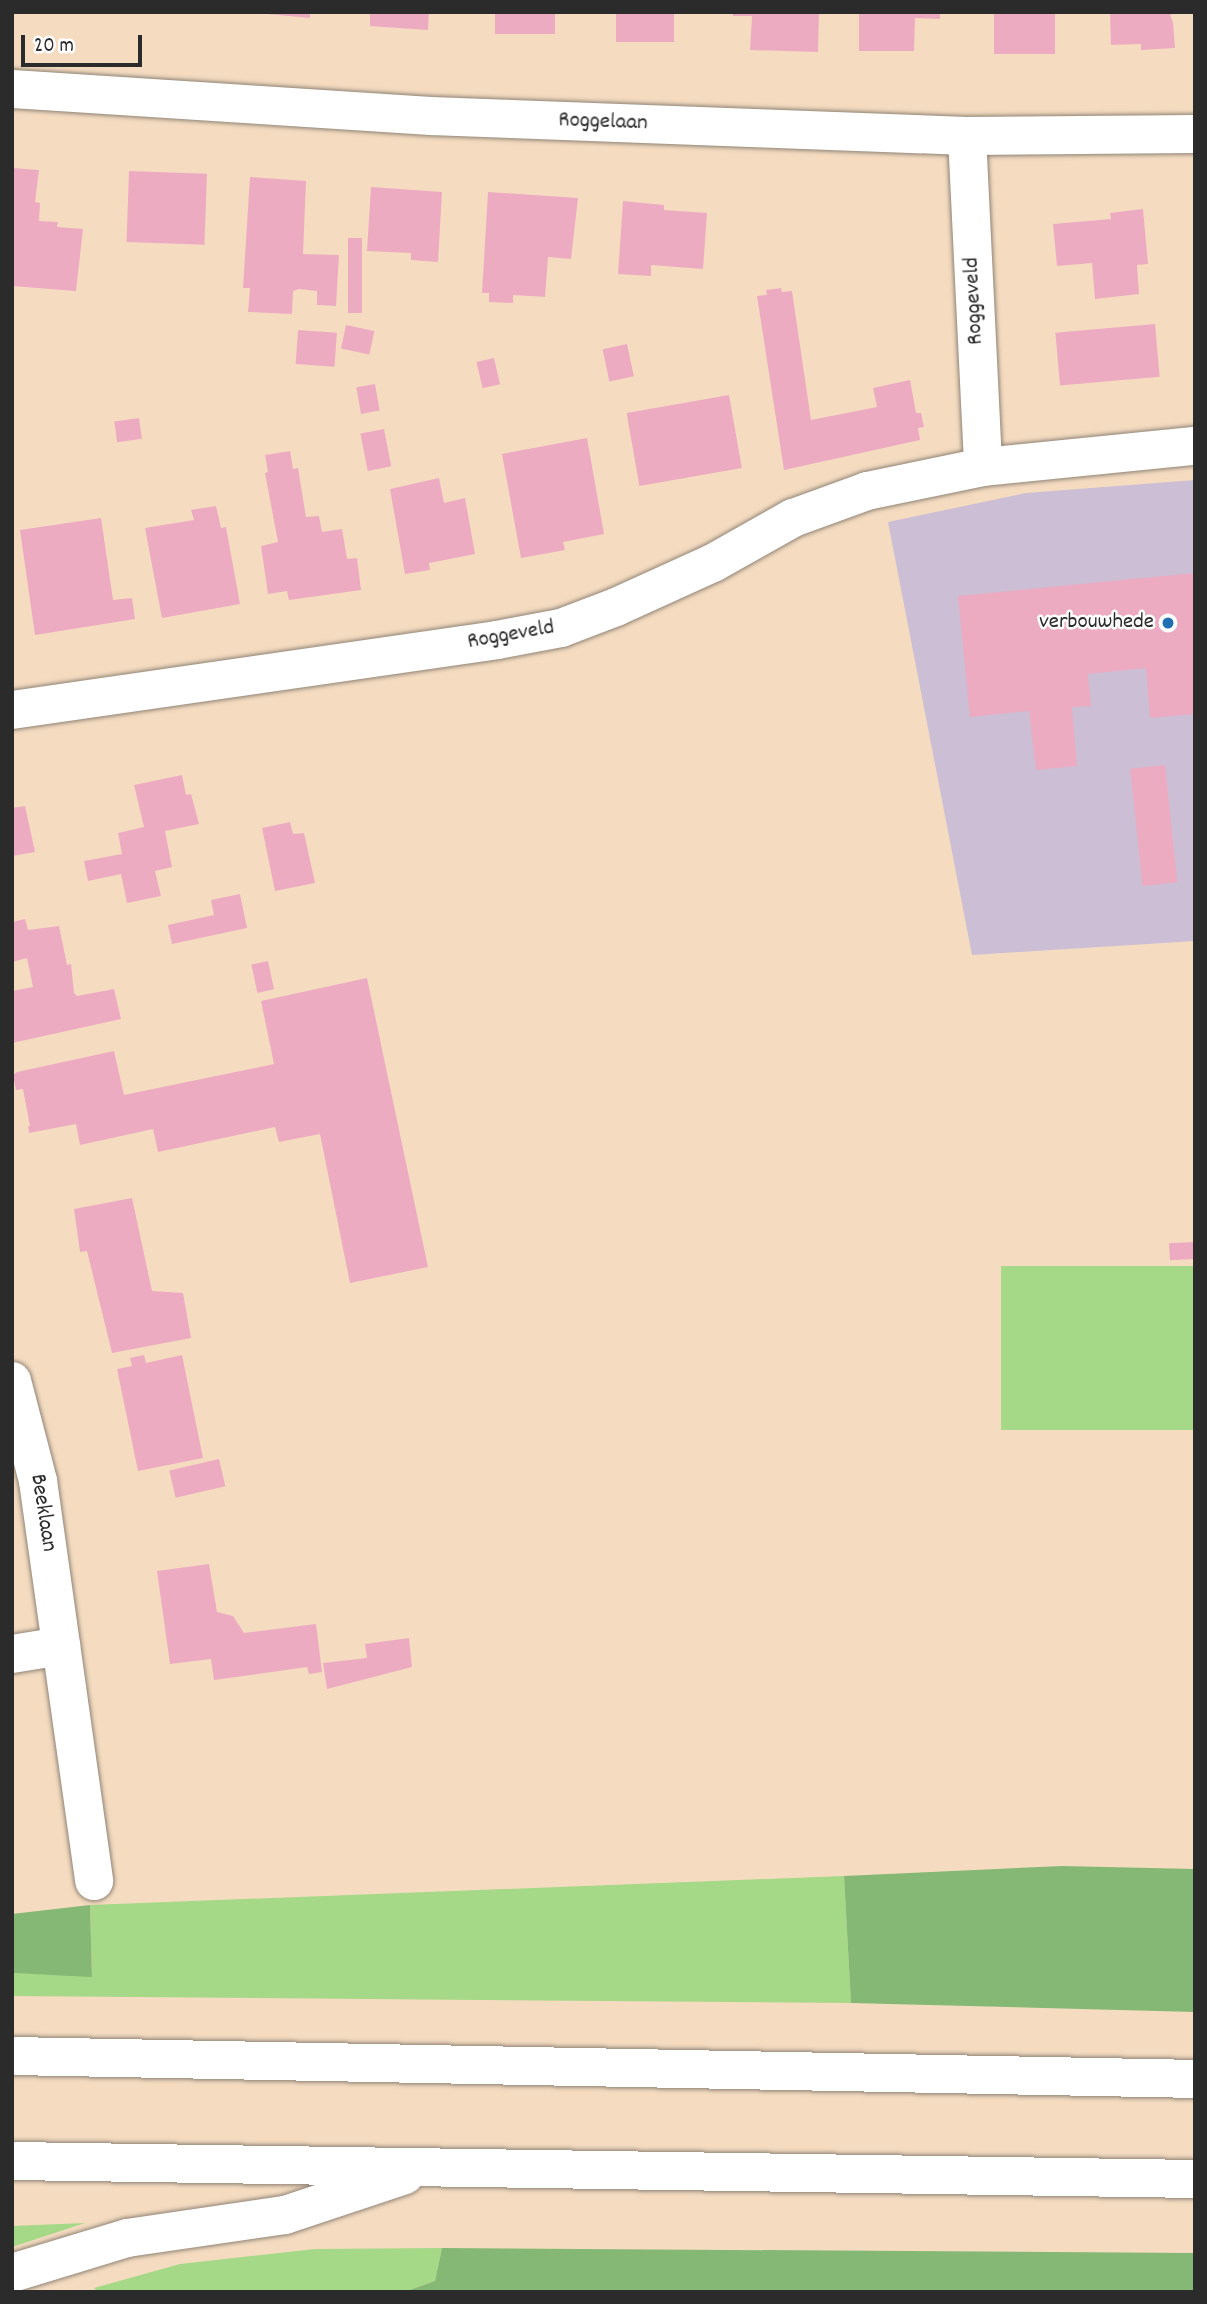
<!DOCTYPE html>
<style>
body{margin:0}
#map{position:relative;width:1207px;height:2304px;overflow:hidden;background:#f5dcc1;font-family:Dekko,sans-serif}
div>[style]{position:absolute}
.industrial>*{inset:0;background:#ccbed4}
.green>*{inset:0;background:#a5d887;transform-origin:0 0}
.forest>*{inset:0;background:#84b874}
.building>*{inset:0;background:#edabc2;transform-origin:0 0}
.roads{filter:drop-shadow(0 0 2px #908476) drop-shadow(0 0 2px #908476)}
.minor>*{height:38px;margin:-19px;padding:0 19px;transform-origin:19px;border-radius:19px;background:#fff}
.highway>*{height:38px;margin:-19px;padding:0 19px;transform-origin:19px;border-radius:19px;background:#fff}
.dots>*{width:19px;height:19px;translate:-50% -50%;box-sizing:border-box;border:4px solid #fff;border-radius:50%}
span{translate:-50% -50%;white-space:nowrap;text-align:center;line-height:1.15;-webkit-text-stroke:5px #fff;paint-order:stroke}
.street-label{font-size:23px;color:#2b2b2b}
.poi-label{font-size:23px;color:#2b2b2b}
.right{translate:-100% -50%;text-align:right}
.frame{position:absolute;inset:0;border:14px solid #2b2b2b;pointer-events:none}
.scale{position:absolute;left:21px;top:35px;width:121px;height:32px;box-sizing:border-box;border:4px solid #2b2b2b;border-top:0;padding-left:9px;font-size:21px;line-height:24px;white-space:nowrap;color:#2b2b2b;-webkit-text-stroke:5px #fff;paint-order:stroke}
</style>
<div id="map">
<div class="industrial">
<i style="clip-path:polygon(1195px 480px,1195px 941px,972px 955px,888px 522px,1026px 493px)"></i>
</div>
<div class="green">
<i style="left:1195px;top:1266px;width:164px;height:194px;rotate:90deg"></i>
<i style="clip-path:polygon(844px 1876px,851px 2003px,12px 1996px,12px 1973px,92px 1976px,90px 1905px)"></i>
<i style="clip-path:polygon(85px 2223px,12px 2247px,12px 2226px)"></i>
<i style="clip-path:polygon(442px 2248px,435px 2281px,404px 2292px,98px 2292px,94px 2288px,180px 2264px,315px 2249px)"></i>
</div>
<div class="forest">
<i style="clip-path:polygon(1062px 1866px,1195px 1869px,1195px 2012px,851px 2003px,844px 1876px)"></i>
<i style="clip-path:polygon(90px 1905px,92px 1977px,12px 1973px,12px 1914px)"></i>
<i style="clip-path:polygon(442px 2248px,1195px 2253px,1195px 2292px,404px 2292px,435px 2281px)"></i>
</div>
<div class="building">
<i style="clip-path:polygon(246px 12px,310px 12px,310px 18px)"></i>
<i style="clip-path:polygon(370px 12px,429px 12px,428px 30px,370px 26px)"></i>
<i style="left:495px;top:12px;width:60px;height:22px"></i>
<i style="left:616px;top:12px;width:58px;height:30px"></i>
<i style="clip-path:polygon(733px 12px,819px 12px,818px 52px,750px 50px,752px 16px,733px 16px)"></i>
<i style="clip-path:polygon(862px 12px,940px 12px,940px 19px,915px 18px,914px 51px,859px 51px,859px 14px)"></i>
<i style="left:994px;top:12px;width:61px;height:42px"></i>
<i style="clip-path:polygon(1110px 12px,1178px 12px,1170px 15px,1173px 22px,1175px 48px,1141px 50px,1141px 44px,1111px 45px)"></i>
<i style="clip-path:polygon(12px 168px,39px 170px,35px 202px,40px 203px,39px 221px,58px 222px,57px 227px,83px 229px,76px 291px,12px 286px)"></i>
<i style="left:129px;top:171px;width:78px;height:71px;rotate:2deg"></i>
<i style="clip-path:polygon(250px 177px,306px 181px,303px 254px,339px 255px,336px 306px,317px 305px,317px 291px,299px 289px,293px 291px,292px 314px,248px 312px,250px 288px,243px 288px)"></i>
<i style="clip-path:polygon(371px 187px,442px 192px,438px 262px,411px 260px,411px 253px,367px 251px)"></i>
<i style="clip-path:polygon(488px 192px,578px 198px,571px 259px,548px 257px,545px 297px,513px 295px,513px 303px,489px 302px,489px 293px,482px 293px)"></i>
<i style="clip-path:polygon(623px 201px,664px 205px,664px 210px,707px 213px,703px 269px,651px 265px,651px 276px,618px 274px)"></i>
<i style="clip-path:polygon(1143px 209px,1148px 264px,1137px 265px,1139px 294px,1095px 299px,1092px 263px,1057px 266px,1053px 224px,1111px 219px,1110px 213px)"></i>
<i style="left:348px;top:238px;width:14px;height:75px"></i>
<i style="clip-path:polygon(781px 288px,782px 292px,792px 291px,811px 420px,877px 407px,873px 388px,910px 380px,916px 413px,921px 413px,924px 427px,918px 428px,920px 440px,784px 470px,757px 296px,767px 295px,766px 290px)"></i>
<i style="left:1155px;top:324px;width:53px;height:100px;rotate:85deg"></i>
<i style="left:346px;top:325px;width:29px;height:24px;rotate:12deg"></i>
<i style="left:298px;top:330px;width:39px;height:34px;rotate:4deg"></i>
<i style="left:627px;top:344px;width:33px;height:25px;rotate:78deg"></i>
<i style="left:494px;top:358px;width:27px;height:18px;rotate:77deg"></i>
<i style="left:375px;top:384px;width:27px;height:19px;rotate:80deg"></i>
<i style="left:729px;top:395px;width:74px;height:104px;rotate:80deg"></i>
<i style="left:139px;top:418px;width:21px;height:25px;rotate:82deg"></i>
<i style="left:384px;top:429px;width:38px;height:24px;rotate:79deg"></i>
<i style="clip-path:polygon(587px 438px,604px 534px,563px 542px,565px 550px,521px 558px,502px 454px)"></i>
<i style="clip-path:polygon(290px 451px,293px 469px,298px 468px,306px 517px,319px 516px,322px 532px,342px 529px,347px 559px,357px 558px,361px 590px,289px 600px,287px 591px,268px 594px,261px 546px,278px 542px,265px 473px,268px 472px,265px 455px)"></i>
<i style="clip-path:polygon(439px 478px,444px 503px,465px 498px,475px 554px,429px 563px,430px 570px,405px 574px,390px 489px)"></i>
<i style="clip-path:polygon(216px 506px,221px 528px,226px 527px,240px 604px,162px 618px,145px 528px,194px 520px,191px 510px)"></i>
<i style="clip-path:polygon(101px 518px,113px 600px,132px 598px,135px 619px,35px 635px,20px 530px)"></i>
<i style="clip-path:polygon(1195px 573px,1195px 714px,1150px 718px,1146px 668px,1088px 674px,1091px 706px,1072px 707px,1077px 766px,1036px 770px,1029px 711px,970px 717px,958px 596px)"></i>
<i style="left:1165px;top:765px;width:118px;height:35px;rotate:84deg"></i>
<i style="clip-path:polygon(182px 775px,186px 795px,191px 794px,199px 824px,165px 831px,172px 867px,155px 871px,161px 896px,127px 903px,121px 874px,88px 881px,84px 861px,122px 854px,118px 833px,144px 827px,134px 785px)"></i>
<i style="clip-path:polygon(25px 806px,35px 852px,12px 856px,12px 808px)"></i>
<i style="clip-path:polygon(290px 822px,293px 834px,304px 833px,315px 883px,275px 891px,262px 828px)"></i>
<i style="clip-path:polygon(240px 894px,247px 928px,172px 944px,168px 925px,214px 915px,211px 900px)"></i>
<i style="clip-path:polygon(25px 919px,28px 930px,59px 926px,67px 965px,71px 964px,74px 993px,77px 996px,114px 989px,121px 1019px,12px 1043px,12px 991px,33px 987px,27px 958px,12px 962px,12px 922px)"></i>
<i style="left:268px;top:961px;width:29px;height:17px;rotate:78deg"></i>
<i style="clip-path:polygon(367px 978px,428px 1267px,350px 1283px,320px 1134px,279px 1142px,275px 1127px,158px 1152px,153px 1129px,80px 1145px,76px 1124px,29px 1133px,28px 1126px,30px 1126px,23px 1089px,16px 1090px,13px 1075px,17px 1072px,114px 1051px,124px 1095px,274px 1064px,261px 1001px)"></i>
<i style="clip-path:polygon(132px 1198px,152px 1291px,183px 1293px,191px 1338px,112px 1353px,87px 1251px,80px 1252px,74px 1209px)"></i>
<i style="left:1193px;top:1242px;width:17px;height:24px;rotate:87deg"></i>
<i style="clip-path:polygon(144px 1355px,146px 1363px,182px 1355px,203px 1458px,138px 1471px,117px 1369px,132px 1366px,130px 1358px)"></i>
<i style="left:219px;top:1459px;width:28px;height:51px;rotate:77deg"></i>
<i style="clip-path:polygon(209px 1564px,217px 1612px,233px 1616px,244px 1633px,316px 1624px,322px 1672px,309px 1674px,307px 1667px,214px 1680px,211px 1659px,170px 1664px,157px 1571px)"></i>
<i style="clip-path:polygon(409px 1638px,412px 1667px,327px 1689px,323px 1663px,367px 1658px,365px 1644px)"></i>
</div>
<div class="roads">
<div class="minor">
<i style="left:12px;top:89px;width:420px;rotate:3.7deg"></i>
<i style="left:431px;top:116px;width:536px;rotate:2.14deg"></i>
<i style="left:967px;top:136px;width:228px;rotate:-0.5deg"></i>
<i style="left:967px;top:136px;width:331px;rotate:87.2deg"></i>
<i style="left:12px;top:710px;width:490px;rotate:-8.2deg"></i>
<i style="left:497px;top:640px;width:65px;rotate:-10.6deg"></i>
<i style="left:561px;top:628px;width:59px;rotate:-20.9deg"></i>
<i style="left:616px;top:607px;width:107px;rotate:-24.4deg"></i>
<i style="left:713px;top:563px;width:92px;rotate:-29.4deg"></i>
<i style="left:793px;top:518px;width:79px;rotate:-20deg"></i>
<i style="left:867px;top:491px;width:118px;rotate:-11.7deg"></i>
<i style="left:983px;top:467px;width:213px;rotate:-5.7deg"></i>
<i style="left:12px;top:1381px;width:103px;rotate:75.4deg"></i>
<i style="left:38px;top:1481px;width:404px;rotate:82deg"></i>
<i style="left:12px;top:1654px;width:50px;rotate:-9.3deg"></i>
</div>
<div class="highway">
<i style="left:12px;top:2056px;width:1183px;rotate:1.11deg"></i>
<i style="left:12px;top:2161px;width:1183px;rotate:0.87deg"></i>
<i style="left:12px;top:2273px;width:120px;rotate:-16.9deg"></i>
<i style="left:127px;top:2238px;width:160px;rotate:-8.3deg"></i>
<i style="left:285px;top:2215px;width:126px;rotate:-18.4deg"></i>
</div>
</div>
<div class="dots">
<i style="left:1168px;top:623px;background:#1f6fb2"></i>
</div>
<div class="street-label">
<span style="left:603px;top:123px;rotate:2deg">Roggelaan</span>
<span style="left:975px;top:301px;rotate:-93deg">Roggeveld</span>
<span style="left:511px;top:636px;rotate:-10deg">Roggeveld</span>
<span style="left:42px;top:1513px;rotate:81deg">Beeklaan</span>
</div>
<div class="poi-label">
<span class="right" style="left:1154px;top:623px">verbouwhede</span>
</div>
<div class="frame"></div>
<div class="scale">20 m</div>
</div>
